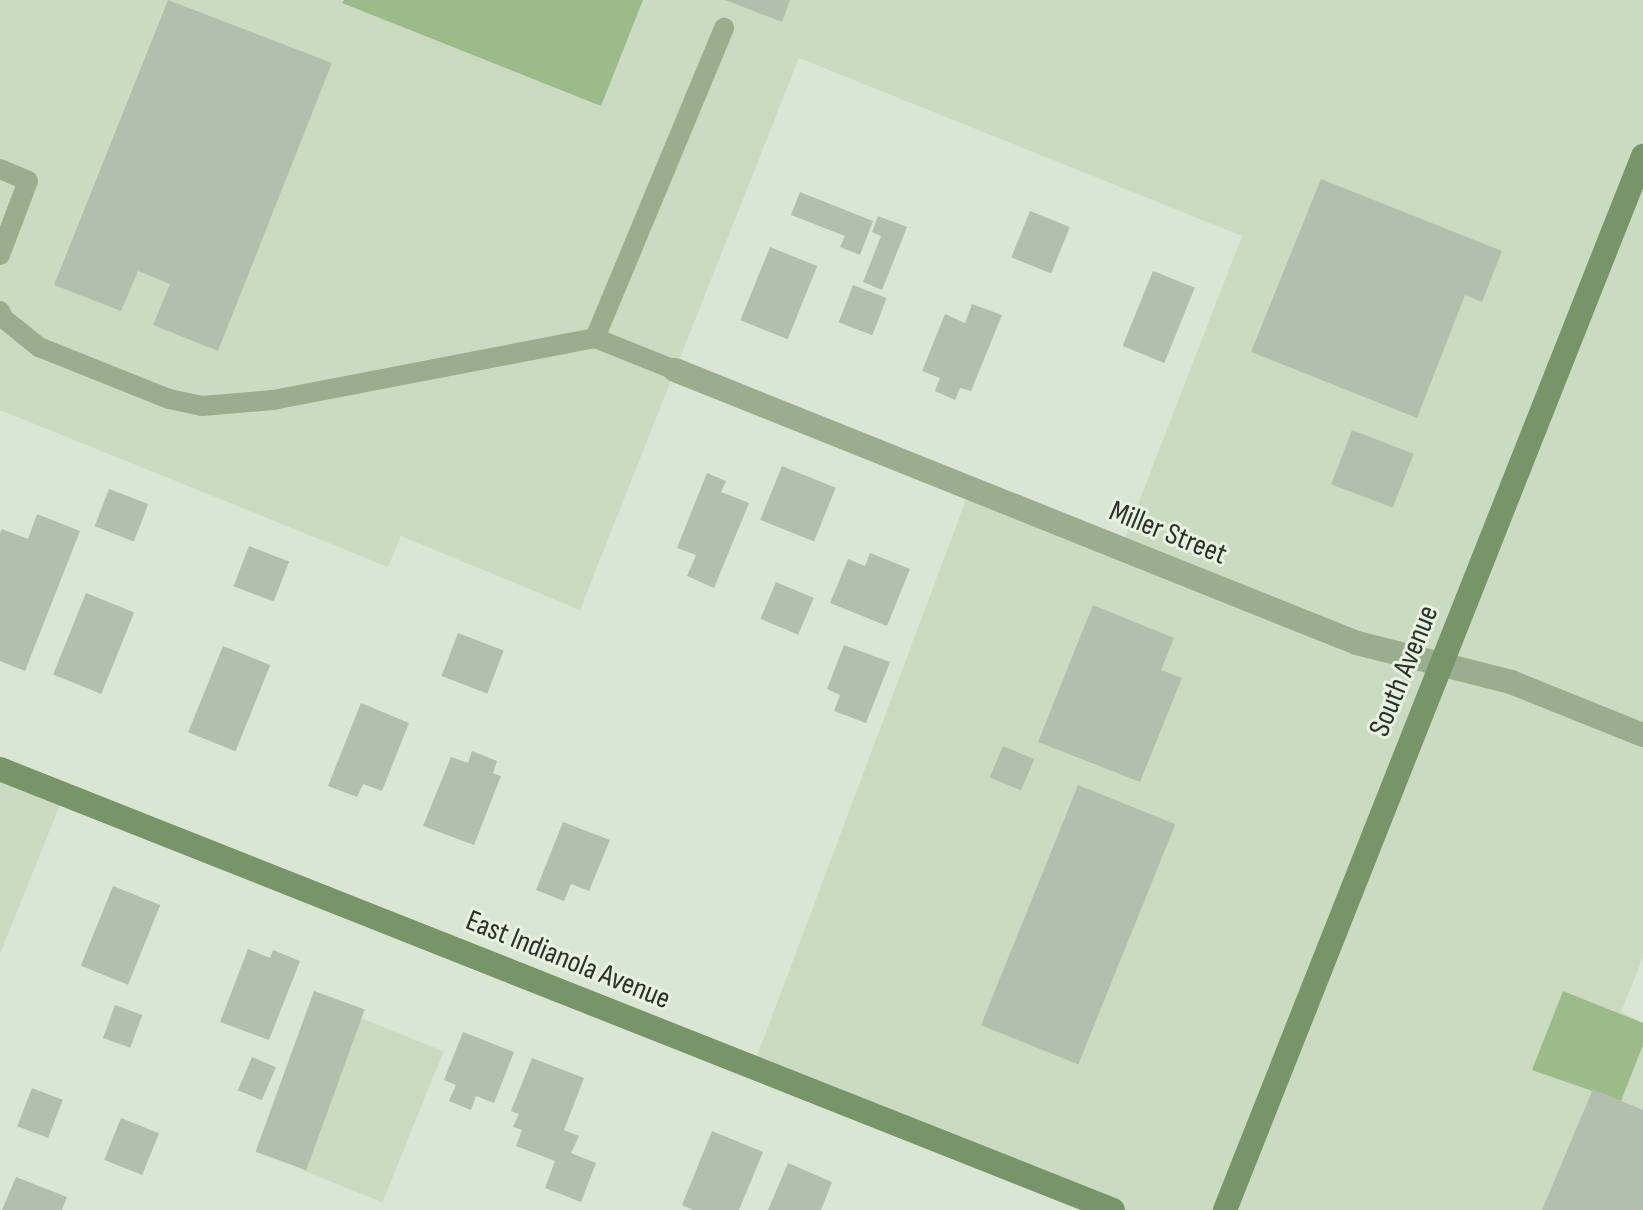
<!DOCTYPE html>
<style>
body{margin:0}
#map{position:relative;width:1643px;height:1210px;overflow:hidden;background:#d9e6d3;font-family:"Sofia Sans Condensed",sans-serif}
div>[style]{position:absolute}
.built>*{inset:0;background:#cbdbc2;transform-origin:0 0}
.green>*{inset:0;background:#9bbb89}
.building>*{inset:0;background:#b3bfad;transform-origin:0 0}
.lane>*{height:20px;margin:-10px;padding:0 10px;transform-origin:10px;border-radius:10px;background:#9aae8e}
.street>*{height:24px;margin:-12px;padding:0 12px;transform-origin:12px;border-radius:12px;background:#9aae8e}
.secondary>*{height:24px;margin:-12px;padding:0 12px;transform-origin:12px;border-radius:12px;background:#779566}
span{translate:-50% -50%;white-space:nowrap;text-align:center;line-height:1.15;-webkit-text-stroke:6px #e7f3e0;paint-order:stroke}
.street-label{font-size:30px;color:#2c3129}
</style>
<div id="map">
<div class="built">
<i style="clip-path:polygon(0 0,1643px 0,1643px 957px,1621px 1012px,1643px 1023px,1643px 1210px,1113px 1210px,753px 1067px,970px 489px,1121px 548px,1242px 236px,799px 58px,580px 610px,401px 536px,388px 567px,0 410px)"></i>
<i style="clip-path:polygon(0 769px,64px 795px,0 954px)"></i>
<i style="left:361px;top:1018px;width:89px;height:163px;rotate:22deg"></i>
</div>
<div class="green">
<i style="clip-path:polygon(344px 0,643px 0,601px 106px,342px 3px)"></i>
<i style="clip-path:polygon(1563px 991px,1643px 1023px,1643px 1045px,1621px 1101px,1532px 1070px)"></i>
</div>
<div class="building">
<i style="clip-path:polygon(168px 0,332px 63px,218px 351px,153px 325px,170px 284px,138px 271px,121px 311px,54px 285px)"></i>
<i style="clip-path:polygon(725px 0,790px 0,782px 22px)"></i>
<i style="clip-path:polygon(1321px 179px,1502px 251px,1482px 302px,1465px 295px,1417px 418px,1251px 352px)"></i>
<i style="clip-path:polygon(800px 192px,873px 221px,860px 255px,840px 247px,845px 236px,791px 215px)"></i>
<i style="left:1030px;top:211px;width:43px;height:50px;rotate:22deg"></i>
<i style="clip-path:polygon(878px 216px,907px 227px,882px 290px,863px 282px,881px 236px,872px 232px)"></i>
<i style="left:770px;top:247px;width:51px;height:79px;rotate:22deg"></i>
<i style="left:1153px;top:271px;width:45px;height:81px;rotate:22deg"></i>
<i style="left:853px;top:285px;width:36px;height:40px;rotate:21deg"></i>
<i style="clip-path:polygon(972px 304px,1002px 315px,971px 391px,960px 388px,955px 400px,935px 391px,940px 378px,922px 371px,945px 314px,965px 323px)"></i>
<i style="left:1352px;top:430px;width:66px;height:58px;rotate:21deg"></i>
<i style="left:782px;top:466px;width:58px;height:58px;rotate:22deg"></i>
<i style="clip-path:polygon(707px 473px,726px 481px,721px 492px,749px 503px,714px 588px,687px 576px,696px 555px,677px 548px)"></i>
<i style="left:109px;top:489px;width:42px;height:40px;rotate:21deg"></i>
<i style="clip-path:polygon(37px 514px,80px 531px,25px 671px,0 661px,0 533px,2px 529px,28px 539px)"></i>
<i style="left:249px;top:546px;width:43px;height:43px;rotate:21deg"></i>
<i style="clip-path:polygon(870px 553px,910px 569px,887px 626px,830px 603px,848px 559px,865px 566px)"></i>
<i style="left:776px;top:582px;width:41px;height:40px;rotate:23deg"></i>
<i style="left:86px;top:593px;width:52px;height:88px;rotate:22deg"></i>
<i style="clip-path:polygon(1093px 605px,1174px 638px,1161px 670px,1182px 678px,1140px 782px,1038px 742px)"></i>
<i style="left:458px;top:633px;width:49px;height:46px;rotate:21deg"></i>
<i style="clip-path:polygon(844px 645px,890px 662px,866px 723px,834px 711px,840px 695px,827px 689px)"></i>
<i style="left:223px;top:646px;width:51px;height:93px;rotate:22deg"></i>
<i style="clip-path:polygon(361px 703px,409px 723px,382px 791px,363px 784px,357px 797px,328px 786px)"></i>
<i style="left:1003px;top:746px;width:34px;height:34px;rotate:23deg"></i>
<i style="clip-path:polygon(472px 751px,497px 761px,493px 773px,501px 776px,474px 845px,423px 826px,451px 757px,468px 763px)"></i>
<i style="left:1078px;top:785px;width:105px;height:259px;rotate:22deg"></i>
<i style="clip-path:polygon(563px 822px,610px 840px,589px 891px,571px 884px,564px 901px,536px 890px)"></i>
<i style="left:113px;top:886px;width:51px;height:86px;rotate:22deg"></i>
<i style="clip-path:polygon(248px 949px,270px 958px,273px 950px,300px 961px,269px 1040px,220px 1022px)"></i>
<i style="left:314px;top:991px;width:54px;height:171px;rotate:20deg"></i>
<i style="left:115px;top:1005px;width:29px;height:35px;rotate:20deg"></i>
<i style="clip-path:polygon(463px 1032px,514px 1052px,494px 1103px,476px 1096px,471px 1110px,449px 1101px,456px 1085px,444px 1080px)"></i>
<i style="left:252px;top:1057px;width:26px;height:36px;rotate:23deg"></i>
<i style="clip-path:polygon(532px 1058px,584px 1078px,564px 1130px,579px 1136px,571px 1153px,596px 1163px,581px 1202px,545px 1188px,555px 1161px,516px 1146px,522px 1130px,513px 1127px,519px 1114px,511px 1111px)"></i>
<i style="left:32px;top:1088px;width:33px;height:41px;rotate:21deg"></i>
<i style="clip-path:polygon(1593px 1089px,1643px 1110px,1643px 1210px,1542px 1210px)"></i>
<i style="left:121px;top:1118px;width:41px;height:45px;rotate:22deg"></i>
<i style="clip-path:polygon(712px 1131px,763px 1152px,739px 1210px,693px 1210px,682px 1205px)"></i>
<i style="clip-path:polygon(788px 1163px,832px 1182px,821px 1210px,768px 1210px)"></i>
<i style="clip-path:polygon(16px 1177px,67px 1197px,62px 1210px,2px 1210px)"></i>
</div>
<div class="lane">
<i style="left:0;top:169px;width:30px;rotate:23deg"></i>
<i style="left:28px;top:181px;width:79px;rotate:110.7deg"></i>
<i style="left:0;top:311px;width:9px;rotate:63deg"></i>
<i style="left:4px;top:319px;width:45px;rotate:38.7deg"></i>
<i style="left:39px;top:347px;width:140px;rotate:21.8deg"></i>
<i style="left:169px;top:399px;width:34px;rotate:12deg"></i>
<i style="left:202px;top:406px;width:71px;rotate:-4.8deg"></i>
<i style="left:273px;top:400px;width:328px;rotate:-10.9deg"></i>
<i style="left:595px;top:338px;width:86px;rotate:21.8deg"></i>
<i style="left:595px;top:338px;width:336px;rotate:-67.4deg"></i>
</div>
<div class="street">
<i style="left:675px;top:370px;width:735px;rotate:21.82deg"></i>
<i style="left:1357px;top:643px;width:159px;rotate:14.2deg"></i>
<i style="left:1511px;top:682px;width:142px;rotate:21.9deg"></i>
</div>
<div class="secondary">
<i style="left:0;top:769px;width:1197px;rotate:21.61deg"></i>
<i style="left:1225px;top:1210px;width:1134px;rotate:-68.37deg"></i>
</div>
<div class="street-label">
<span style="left:1168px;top:533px;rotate:22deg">Miller Street</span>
<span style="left:1404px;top:671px;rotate:-68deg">South Avenue</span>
<span style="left:568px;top:960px;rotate:22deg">East Indianola Avenue</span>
</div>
</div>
